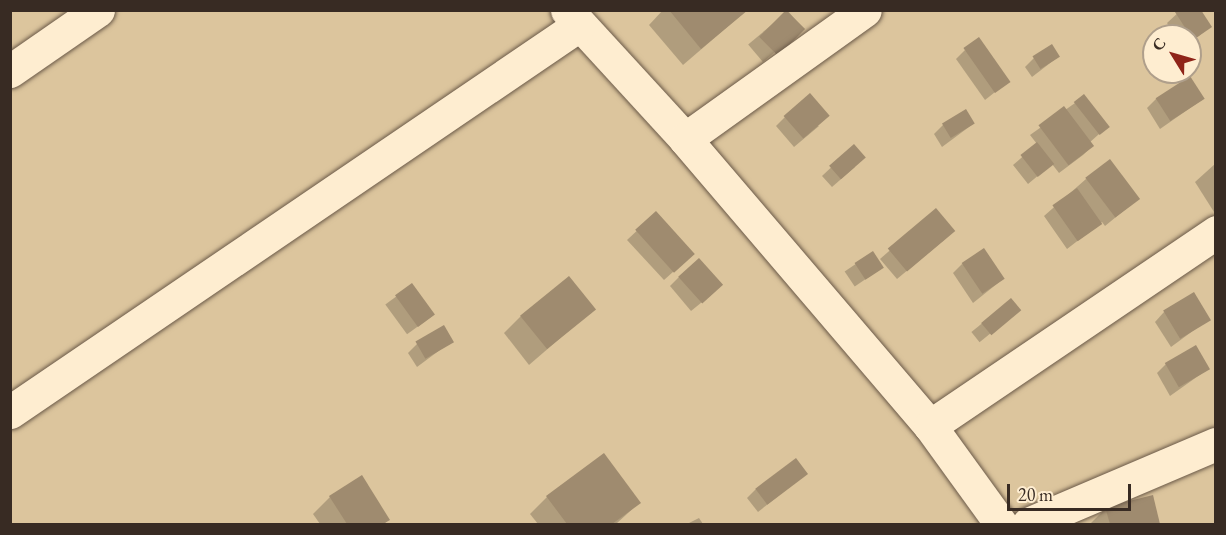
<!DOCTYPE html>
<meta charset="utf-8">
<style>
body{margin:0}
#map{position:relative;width:1226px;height:535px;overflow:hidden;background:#fee4b6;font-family:"EB Garamond",serif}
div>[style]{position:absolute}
.green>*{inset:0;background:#dcc59d}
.shadow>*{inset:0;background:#0003;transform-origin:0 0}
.building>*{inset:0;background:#9f8b6f;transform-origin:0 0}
.roads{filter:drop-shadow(0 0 2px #6a5948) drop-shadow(0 0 2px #6a5948)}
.minor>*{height:33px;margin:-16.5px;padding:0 16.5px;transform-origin:16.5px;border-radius:16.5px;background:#feedd0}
span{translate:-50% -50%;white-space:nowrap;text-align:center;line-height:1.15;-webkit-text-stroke:4.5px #feedd0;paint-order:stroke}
.frame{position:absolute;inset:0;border:12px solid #382b23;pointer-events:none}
.north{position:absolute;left:1142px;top:24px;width:60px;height:60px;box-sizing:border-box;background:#feedd0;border:2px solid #af9f8b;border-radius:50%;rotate:307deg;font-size:16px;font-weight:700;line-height:24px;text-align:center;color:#382b23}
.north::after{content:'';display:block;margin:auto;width:21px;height:27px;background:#8f2418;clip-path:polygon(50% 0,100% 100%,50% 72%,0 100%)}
.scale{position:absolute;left:1007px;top:484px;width:124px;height:27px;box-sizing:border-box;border:3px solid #382b23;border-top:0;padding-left:8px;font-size:18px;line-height:21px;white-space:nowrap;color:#382b23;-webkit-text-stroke:4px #feedd0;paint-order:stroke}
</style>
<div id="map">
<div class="green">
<i style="clip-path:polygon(evenodd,11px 11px,1215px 11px,1215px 524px,11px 524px,11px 11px,1154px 36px,1190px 36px,1190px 72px,1154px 72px,1154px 36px)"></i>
</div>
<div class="shadow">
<i style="clip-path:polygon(663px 10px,747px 10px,683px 65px,649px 25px)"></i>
<i style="clip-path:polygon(1181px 10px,1210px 27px,1190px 43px,1190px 36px,1176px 36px,1167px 23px)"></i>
<i style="left:788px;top:11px;width:23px;height:52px;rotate:50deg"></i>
<i style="clip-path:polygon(965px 50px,1009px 81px,985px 100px,956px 59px)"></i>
<i style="clip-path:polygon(1058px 57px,1032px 77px,1025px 67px,1034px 58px)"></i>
<i style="clip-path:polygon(1156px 99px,1203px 99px,1160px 129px,1147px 108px)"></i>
<i style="clip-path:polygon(1075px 103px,1108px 126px,1089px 143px,1092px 146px,1083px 155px,1059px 173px,1052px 164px,1028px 184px,1013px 165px,1037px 144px,1030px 135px)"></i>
<i style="clip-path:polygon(785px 117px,819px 126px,794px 147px,776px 126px)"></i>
<i style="clip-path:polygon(973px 124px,942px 147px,934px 134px,943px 125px)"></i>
<i style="clip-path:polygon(854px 146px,855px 167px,832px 187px,822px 176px)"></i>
<i style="clip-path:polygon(1216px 163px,1216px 211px,1214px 212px,1195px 182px)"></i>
<i style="clip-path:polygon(1086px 179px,1138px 199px,1105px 226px,1102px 222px,1067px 249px,1044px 216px)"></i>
<i style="clip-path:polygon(936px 210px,944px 240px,897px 279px,880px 259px)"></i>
<i style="clip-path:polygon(656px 213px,683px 263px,664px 280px,627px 240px)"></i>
<i style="left:872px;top:253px;width:18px;height:33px;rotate:56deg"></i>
<i style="clip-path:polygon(962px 264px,1003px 279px,973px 303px,953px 273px)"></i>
<i style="clip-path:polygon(679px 277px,712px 294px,691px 311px,670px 286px)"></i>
<i style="left:412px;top:285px;width:37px;height:33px;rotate:54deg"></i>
<i style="left:1011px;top:300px;width:13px;height:51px;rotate:51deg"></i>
<i style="clip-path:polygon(594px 309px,529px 365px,504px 333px,521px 316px)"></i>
<i style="clip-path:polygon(1164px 312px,1209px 319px,1171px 347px,1155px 322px)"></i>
<i style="clip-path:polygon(452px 341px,417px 367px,408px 353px,417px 344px)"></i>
<i style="clip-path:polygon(1166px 364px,1208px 369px,1170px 396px,1157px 373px)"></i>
<i style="clip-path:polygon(806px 474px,758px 512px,747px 498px,756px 489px)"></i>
<i style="clip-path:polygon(330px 497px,388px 520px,384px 524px,320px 524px,313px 514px)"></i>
<i style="clip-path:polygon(547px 497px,639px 503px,616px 524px,538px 524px,530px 514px)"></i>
<i style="clip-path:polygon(1152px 497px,1159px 524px,1090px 524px,1106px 508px)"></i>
<i style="clip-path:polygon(699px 518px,703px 524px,687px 524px)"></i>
</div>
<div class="building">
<i style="clip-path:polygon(669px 10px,748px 10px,701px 49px)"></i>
<i style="left:786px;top:10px;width:27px;height:38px;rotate:45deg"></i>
<i style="clip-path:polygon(1178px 10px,1201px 10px,1212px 27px,1193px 40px,1175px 12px)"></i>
<i style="left:979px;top:37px;width:55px;height:19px;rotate:55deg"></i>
<i style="left:1052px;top:44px;width:15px;height:23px;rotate:58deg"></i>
<i style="left:1190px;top:76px;width:27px;height:41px;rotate:57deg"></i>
<i style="left:810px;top:93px;width:30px;height:35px;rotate:49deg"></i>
<i style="left:1084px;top:94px;width:42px;height:13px;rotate:52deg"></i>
<i style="left:1064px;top:106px;width:50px;height:32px;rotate:53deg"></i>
<i style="left:966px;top:109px;width:17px;height:28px;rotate:59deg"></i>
<i style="left:1037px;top:142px;width:28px;height:21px;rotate:52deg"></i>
<i style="left:854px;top:144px;width:18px;height:33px;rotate:49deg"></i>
<i style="left:1110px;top:159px;width:50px;height:31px;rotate:53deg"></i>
<i style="left:1077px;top:188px;width:44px;height:30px;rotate:55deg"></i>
<i style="left:936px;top:208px;width:30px;height:63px;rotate:50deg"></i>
<i style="left:656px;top:211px;width:58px;height:28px;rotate:48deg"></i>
<i style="left:984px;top:248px;width:37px;height:27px;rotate:56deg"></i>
<i style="left:873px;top:251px;width:20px;height:22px;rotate:57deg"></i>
<i style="left:699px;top:258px;width:36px;height:28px;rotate:48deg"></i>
<i style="left:569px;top:276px;width:43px;height:63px;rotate:51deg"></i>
<i style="left:412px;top:283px;width:39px;height:21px;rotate:54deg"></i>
<i style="left:1194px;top:292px;width:33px;height:36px;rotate:59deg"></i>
<i style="left:1011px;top:298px;width:16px;height:39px;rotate:50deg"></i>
<i style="left:444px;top:325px;width:20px;height:33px;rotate:60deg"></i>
<i style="left:1196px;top:345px;width:28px;height:36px;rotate:60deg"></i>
<i style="clip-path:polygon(604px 453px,641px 503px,612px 524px,567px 524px,546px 496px)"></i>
<i style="left:796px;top:458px;width:20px;height:51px;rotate:53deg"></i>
<i style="clip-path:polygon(362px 475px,390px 520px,383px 524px,347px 524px,329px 496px)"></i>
<i style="clip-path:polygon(1153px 495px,1160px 524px,1110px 524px,1105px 507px)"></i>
</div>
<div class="roads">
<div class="minor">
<i style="left:567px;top:10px;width:175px;rotate:47.5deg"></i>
<i style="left:685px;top:139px;width:377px;rotate:49.5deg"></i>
<i style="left:930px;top:426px;width:121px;rotate:54.1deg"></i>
<i style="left:10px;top:71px;width:107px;rotate:-34.7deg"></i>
<i style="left:685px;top:139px;width:221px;rotate:-35.6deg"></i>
<i style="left:10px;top:412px;width:688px;rotate:-34.22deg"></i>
<i style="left:930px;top:426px;width:346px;rotate:-34.1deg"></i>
<i style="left:1028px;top:524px;width:204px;rotate:-23.1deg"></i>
</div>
</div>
<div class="frame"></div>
<div class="north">С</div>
<div class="scale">20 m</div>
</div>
